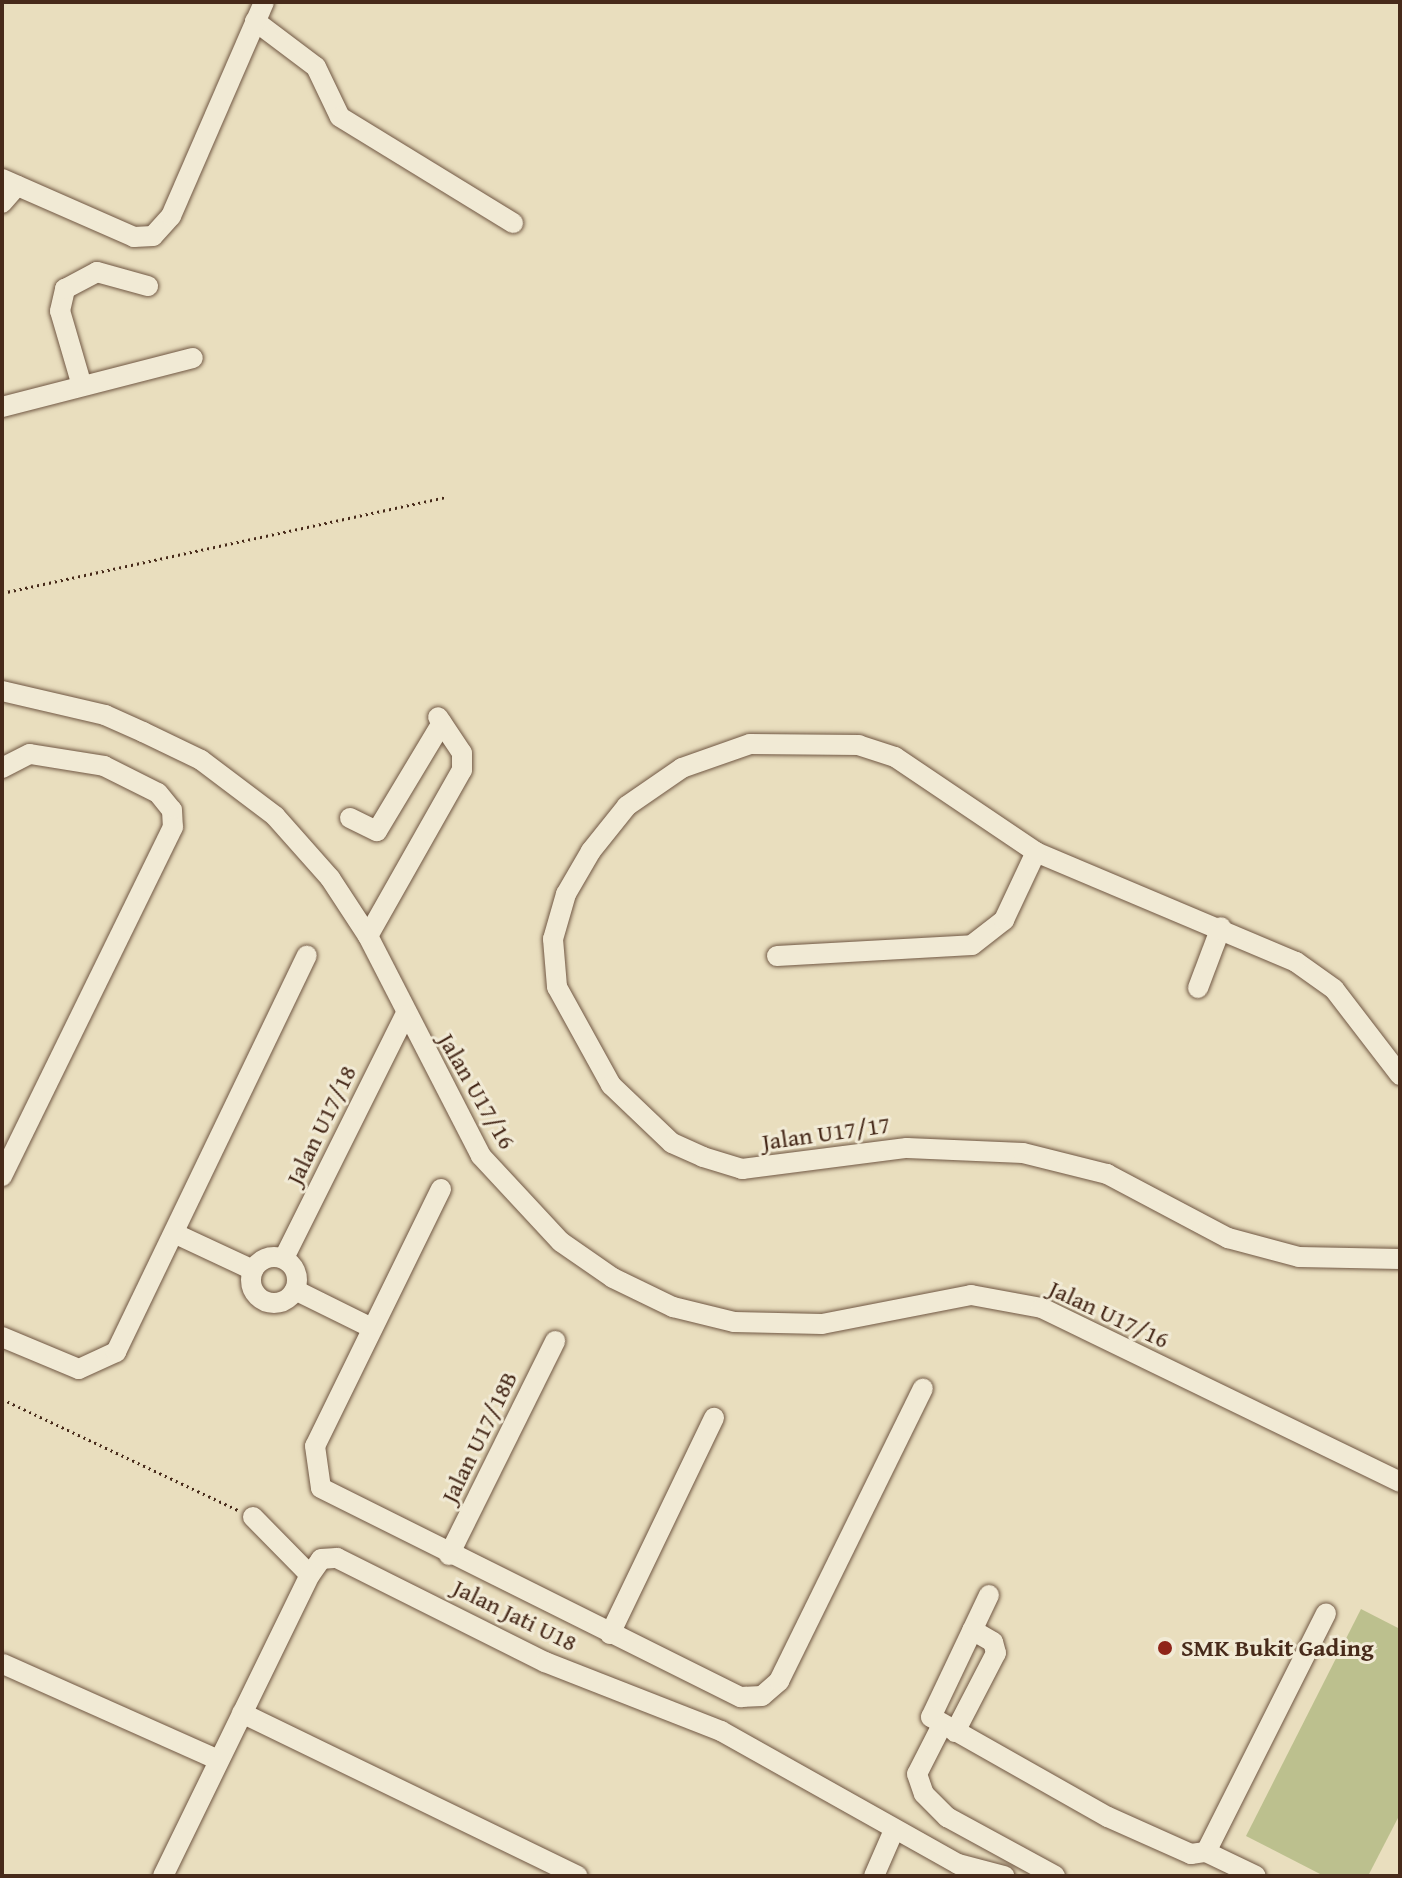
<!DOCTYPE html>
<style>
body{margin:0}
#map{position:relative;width:1402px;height:1878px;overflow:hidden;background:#e9debe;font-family:"Gentium Book Plus",serif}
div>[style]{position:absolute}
.green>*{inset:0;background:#bcc08e}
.path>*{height:3px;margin-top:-1.5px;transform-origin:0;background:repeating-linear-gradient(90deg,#472a1a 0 2px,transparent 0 6px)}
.roads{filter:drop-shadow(0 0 2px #705743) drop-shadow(0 0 2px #705743)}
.minor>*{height:20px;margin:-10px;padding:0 10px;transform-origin:10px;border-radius:10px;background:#f1ead5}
.minor>.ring{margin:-10px;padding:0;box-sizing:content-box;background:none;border:20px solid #f1ead5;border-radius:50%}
.dots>*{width:22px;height:22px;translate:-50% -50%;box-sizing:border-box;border:4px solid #f1ead5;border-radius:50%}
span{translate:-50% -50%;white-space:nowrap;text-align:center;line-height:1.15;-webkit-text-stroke:6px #f1ead5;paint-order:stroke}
.street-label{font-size:24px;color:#472a1a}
.poi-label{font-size:24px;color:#472a1a;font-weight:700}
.left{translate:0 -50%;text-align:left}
.frame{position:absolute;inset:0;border:4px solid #472a1a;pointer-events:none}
</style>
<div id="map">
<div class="green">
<i style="clip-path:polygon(1361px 1609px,1400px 1629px,1400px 1814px,1368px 1876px,1324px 1876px,1246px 1836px)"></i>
</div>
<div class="path">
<i style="left:2px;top:593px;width:455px;rotate:-12.2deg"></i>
<i style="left:2px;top:1399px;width:261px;rotate:25.2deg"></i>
</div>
<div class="roads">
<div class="minor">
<i style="left:255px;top:21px;width:76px;rotate:37deg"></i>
<i style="left:316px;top:67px;width:55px;rotate:64.4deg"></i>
<i style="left:340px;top:117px;width:203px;rotate:31.5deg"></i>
<i style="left:2px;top:179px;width:144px;rotate:23.7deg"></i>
<i style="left:134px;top:237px;width:19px;rotate:-3deg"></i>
<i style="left:153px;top:236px;width:27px;rotate:-48deg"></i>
<i style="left:171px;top:216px;width:233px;rotate:-66.5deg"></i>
<i style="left:2px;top:203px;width:23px;rotate:-49deg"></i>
<i style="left:82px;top:386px;width:78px;rotate:-106.3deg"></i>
<i style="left:60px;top:311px;width:23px;rotate:-77deg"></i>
<i style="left:65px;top:289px;width:36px;rotate:-28deg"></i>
<i style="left:97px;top:272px;width:53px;rotate:15.4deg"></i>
<i style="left:2px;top:407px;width:197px;rotate:-14.4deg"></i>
<i style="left:2px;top:691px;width:106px;rotate:13.1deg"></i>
<i style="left:105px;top:715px;width:42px;rotate:24.1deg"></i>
<i style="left:143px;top:732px;width:64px;rotate:25.8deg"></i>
<i style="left:201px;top:760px;width:93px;rotate:37.1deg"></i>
<i style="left:275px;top:816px;width:83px;rotate:48.4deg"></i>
<i style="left:330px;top:878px;width:69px;rotate:56.8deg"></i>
<i style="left:368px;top:936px;width:247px;rotate:62.8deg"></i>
<i style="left:481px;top:1156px;width:117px;rotate:47.1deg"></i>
<i style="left:561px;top:1242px;width:63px;rotate:34.7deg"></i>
<i style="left:613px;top:1278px;width:67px;rotate:25.8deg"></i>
<i style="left:673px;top:1307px;width:63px;rotate:13.8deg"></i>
<i style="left:734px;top:1322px;width:88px;rotate:1.3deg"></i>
<i style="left:822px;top:1324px;width:152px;rotate:-11deg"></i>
<i style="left:971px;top:1295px;width:72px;rotate:10.4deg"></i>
<i style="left:1042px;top:1308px;width:398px;rotate:25.9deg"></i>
<i style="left:2px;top:768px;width:31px;rotate:-27deg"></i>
<i style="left:30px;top:754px;width:75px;rotate:9.2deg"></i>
<i style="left:104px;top:766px;width:60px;rotate:26.6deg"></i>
<i style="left:158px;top:793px;width:22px;rotate:51deg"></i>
<i style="left:172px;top:810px;width:17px;rotate:87deg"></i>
<i style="left:173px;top:827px;width:389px;rotate:116.1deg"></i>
<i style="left:350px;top:818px;width:30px;rotate:26deg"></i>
<i style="left:377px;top:831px;width:126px;rotate:-59deg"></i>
<i style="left:368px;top:936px;width:191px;rotate:-60.5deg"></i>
<i style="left:462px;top:770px;width:17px;rotate:-90deg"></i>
<i style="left:462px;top:753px;width:43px;rotate:-123.7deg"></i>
<i style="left:777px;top:956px;width:195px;rotate:-3.2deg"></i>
<i style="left:972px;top:945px;width:41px;rotate:-38deg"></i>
<i style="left:1004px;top:920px;width:75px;rotate:-64.8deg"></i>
<i style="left:1198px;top:988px;width:65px;rotate:-69.3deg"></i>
<i style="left:1400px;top:1075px;width:108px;rotate:-127.5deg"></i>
<i style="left:1334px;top:989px;width:47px;rotate:-144.6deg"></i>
<i style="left:1296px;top:962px;width:282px;rotate:-157.1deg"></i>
<i style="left:1036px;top:852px;width:170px;rotate:-146deg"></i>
<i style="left:895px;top:757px;width:38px;rotate:-162deg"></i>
<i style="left:859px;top:745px;width:109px;rotate:-179.5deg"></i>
<i style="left:750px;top:744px;width:72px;rotate:160.6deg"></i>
<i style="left:682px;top:768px;width:67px;rotate:145.4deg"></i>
<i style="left:627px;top:806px;width:58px;rotate:128.7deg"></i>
<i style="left:591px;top:851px;width:50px;rotate:120.2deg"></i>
<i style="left:566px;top:894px;width:47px;rotate:106.1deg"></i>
<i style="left:553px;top:939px;width:48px;rotate:85.2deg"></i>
<i style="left:557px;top:987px;width:112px;rotate:61.1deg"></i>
<i style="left:611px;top:1085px;width:84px;rotate:43.6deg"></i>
<i style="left:672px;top:1143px;width:34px;rotate:24deg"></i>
<i style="left:703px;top:1157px;width:41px;rotate:17.1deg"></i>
<i style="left:742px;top:1169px;width:166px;rotate:-7.3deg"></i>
<i style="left:907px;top:1148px;width:116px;rotate:2.5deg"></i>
<i style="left:1023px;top:1153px;width:87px;rotate:14deg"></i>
<i style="left:1107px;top:1174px;width:137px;rotate:27.9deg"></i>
<i style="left:1228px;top:1238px;width:73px;rotate:15deg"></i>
<i style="left:1299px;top:1257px;width:101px;rotate:1.1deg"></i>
<i style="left:441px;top:1189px;width:286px;rotate:116.1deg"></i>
<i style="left:315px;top:1446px;width:42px;rotate:81.9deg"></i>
<i style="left:321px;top:1488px;width:469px;rotate:26.5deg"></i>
<i style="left:741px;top:1697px;width:21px;rotate:-3deg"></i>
<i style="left:762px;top:1696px;width:23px;rotate:-41deg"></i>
<i style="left:779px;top:1681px;width:326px;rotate:-63.8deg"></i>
<i style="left:178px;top:1235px;width:83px;rotate:25deg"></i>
<i class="ring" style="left:251px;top:1257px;width:26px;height:26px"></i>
<i style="left:284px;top:1258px;width:271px;rotate:-63.5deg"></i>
<i style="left:295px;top:1290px;width:86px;rotate:26.3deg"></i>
<i style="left:2px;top:1337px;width:83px;rotate:22.6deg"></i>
<i style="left:79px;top:1369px;width:41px;rotate:-24.7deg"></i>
<i style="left:116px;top:1352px;width:440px;rotate:-64.3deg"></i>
<i style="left:253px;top:1517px;width:81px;rotate:45.5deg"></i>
<i style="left:449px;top:1555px;width:239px;rotate:-63.6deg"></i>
<i style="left:989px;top:1595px;width:135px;rotate:115.4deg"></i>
<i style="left:931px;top:1717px;width:203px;rotate:29.5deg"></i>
<i style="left:1108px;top:1817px;width:91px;rotate:24deg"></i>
<i style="left:1191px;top:1854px;width:15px;rotate:-8deg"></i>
<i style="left:1206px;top:1852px;width:267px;rotate:-63.3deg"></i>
<i style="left:610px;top:1634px;width:240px;rotate:-64.3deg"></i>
<i style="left:3px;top:1664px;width:236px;rotate:24deg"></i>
<i style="left:242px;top:1713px;width:373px;rotate:25.9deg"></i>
<i style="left:942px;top:1725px;width:55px;rotate:117deg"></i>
<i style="left:917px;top:1774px;width:21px;rotate:71deg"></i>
<i style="left:924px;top:1794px;width:33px;rotate:45deg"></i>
<i style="left:947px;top:1817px;width:123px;rotate:28.6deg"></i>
<i style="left:955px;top:1732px;width:89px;rotate:-62.6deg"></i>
<i style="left:996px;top:1653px;width:11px;rotate:-105deg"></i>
<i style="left:993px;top:1642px;width:24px;rotate:-150deg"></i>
<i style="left:1206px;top:1852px;width:55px;rotate:25.6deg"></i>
<i style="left:163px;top:1876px;width:335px;rotate:-64deg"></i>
<i style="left:310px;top:1575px;width:19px;rotate:-55deg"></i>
<i style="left:321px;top:1559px;width:16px;rotate:-4deg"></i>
<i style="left:337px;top:1558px;width:233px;rotate:26.6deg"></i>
<i style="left:545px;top:1662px;width:189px;rotate:21.4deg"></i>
<i style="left:721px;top:1731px;width:272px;rotate:29.3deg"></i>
<i style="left:958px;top:1864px;width:48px;rotate:14.6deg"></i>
<i style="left:874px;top:1876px;width:50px;rotate:-66.5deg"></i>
</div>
</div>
<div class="dots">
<i style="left:1165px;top:1648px;background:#8f2418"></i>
</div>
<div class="street-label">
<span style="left:477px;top:1091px;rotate:60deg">Jalan U17/16</span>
<span style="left:321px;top:1125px;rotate:-64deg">Jalan U17/18</span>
<span style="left:826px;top:1133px;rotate:-8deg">Jalan U17/17</span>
<span style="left:1109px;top:1314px;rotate:25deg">Jalan U17/16</span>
<span style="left:479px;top:1437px;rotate:-64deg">Jalan U17/18B</span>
<span style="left:515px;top:1615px;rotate:26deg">Jalan Jati U18</span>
</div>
<div class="poi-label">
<span class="left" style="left:1181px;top:1648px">SMK Bukit Gading</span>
</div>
<div class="frame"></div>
</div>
